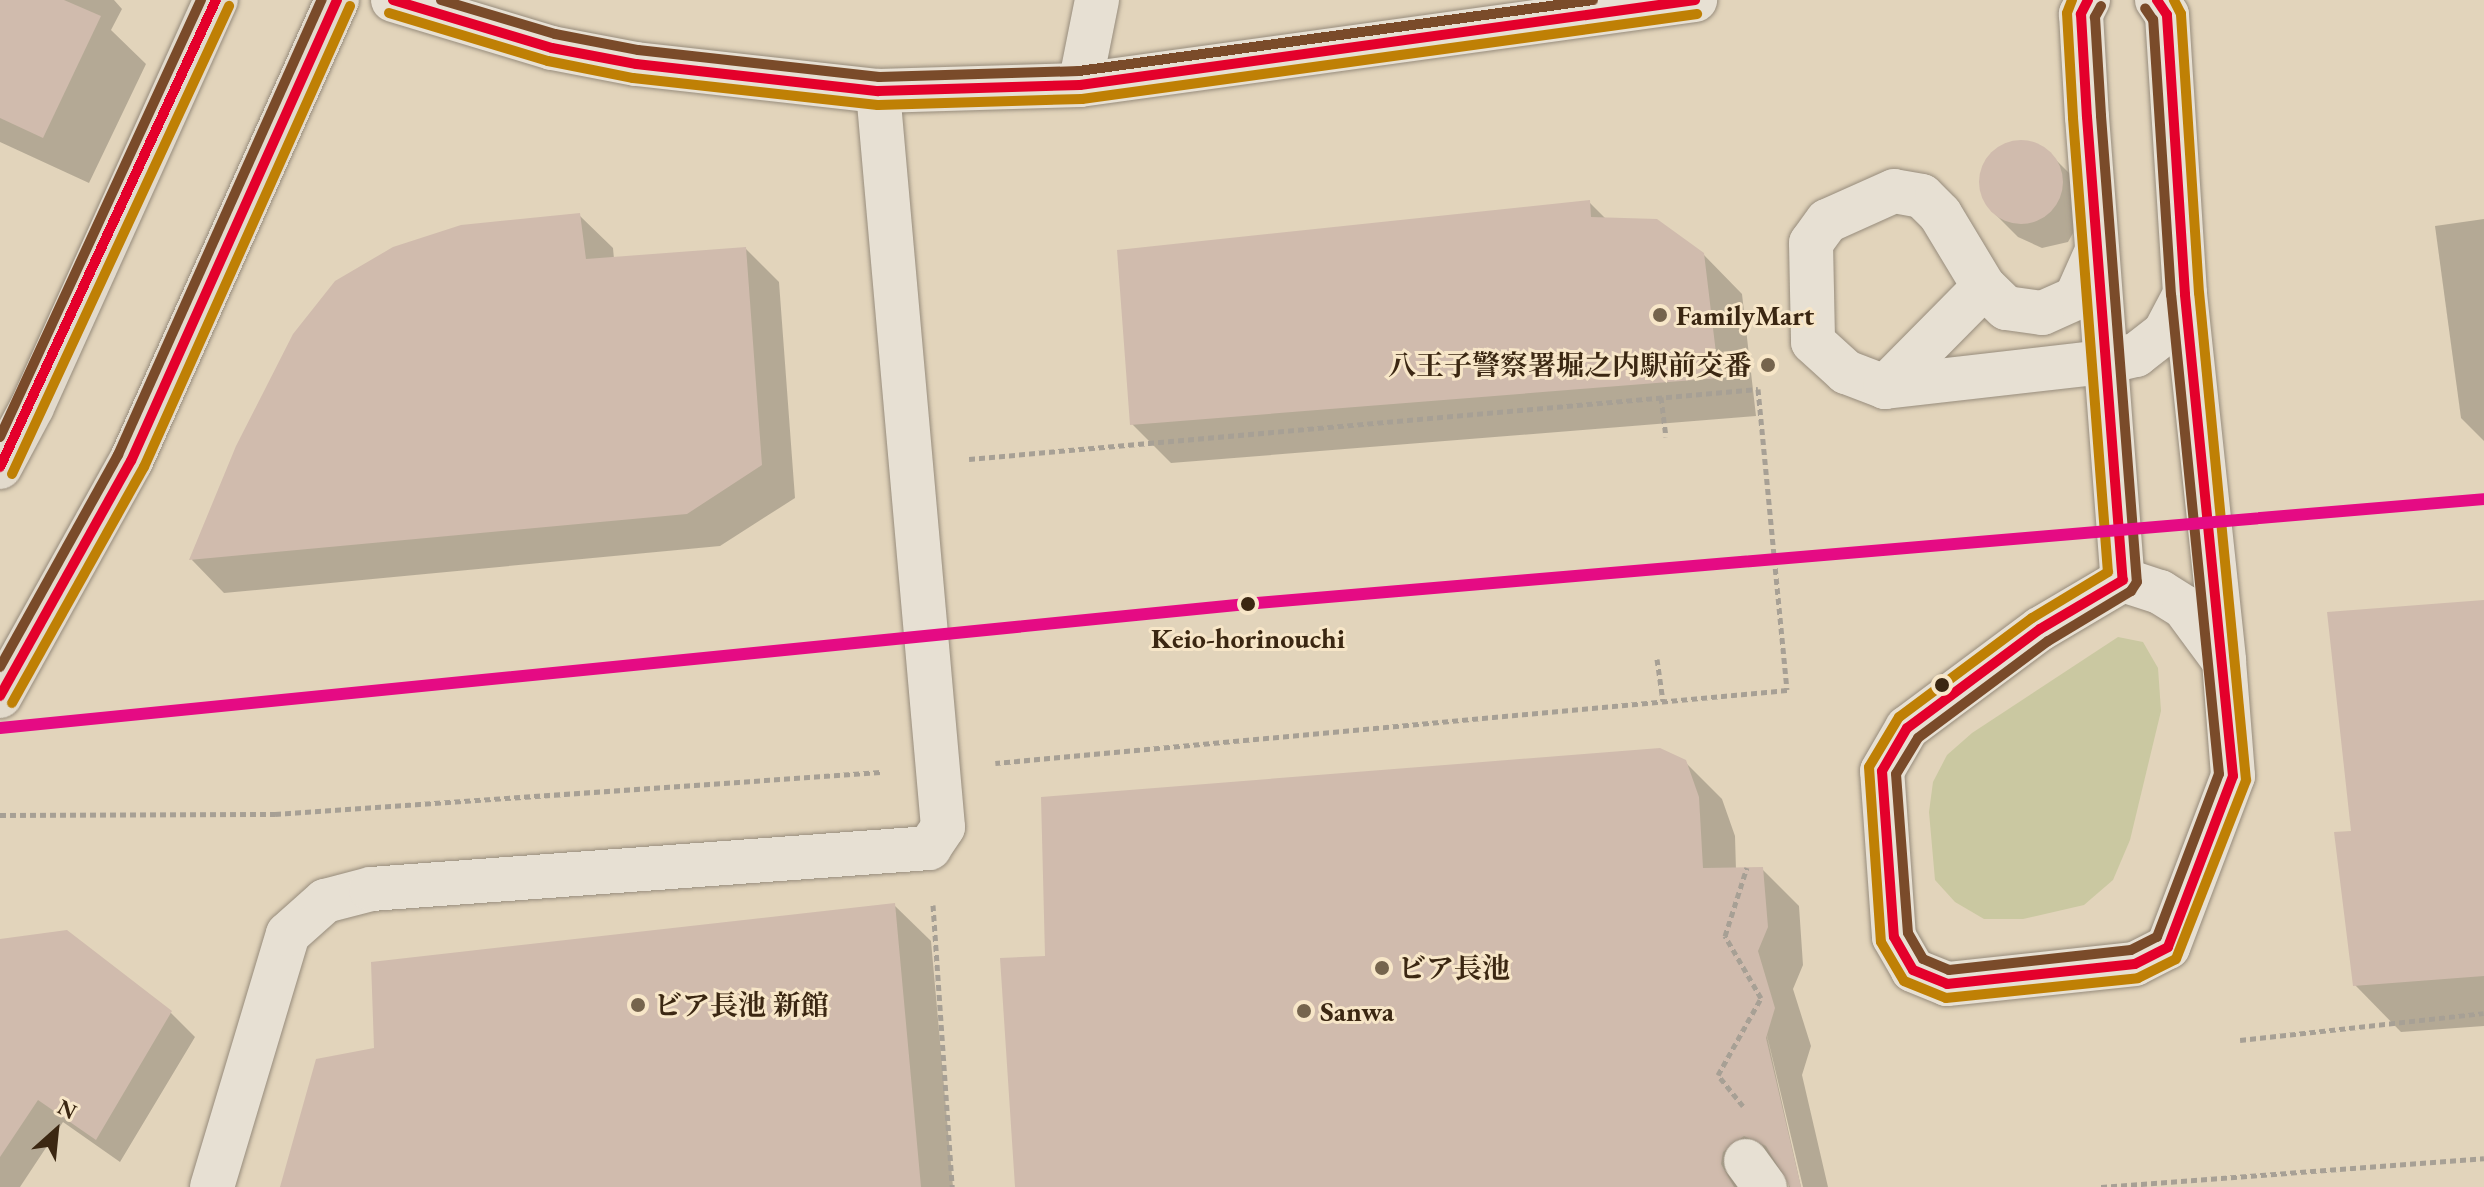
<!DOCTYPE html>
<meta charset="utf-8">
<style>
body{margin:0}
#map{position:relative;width:2484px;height:1187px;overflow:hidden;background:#e2d4bb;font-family:"EB Garamond","Noto Serif JP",serif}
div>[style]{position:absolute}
.green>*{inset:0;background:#cac8a1}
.shadow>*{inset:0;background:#0003}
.building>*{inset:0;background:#d0bbad}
.round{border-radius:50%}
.path>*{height:5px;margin-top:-2.5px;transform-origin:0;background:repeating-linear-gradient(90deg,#a7a095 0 6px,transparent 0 10px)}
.roads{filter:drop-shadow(0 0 2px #978c7c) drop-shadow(0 0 2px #978c7c)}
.minor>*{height:44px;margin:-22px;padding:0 22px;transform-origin:22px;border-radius:22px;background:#e7e0d3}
.major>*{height:44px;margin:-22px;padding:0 22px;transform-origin:22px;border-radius:22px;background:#e2dacc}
.bus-1>*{height:10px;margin:-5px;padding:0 5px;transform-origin:5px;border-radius:5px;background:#e4002b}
.bus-2>*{height:10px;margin:-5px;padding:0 5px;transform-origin:5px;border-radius:5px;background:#bf8005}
.bus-3>*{height:10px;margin:-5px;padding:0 5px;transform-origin:5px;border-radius:5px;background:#7a4b2a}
.rail-1>*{height:12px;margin:-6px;padding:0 6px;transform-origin:6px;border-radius:6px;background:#e50b84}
.dots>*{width:22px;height:22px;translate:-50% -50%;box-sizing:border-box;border:4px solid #f7e6c8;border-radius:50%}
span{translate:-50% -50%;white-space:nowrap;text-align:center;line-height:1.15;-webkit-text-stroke:6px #f7e6c8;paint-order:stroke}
.poi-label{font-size:28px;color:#3b2712;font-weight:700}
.left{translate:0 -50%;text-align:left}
.right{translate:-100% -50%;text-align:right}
.stop-label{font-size:28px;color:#3b2712;font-weight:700}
.north{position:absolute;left:16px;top:1091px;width:80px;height:80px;-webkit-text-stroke:6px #f7e6c8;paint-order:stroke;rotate:27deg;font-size:22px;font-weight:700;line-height:32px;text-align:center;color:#3b2712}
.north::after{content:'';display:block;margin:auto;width:28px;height:36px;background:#3b2712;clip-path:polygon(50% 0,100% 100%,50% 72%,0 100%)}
</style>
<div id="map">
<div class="green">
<i style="clip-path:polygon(2118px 637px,2143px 642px,2158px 668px,2161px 711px,2130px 840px,2113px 880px,2084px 905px,2023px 919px,1984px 919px,1955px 902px,1935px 880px,1929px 812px,1933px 782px,1947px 755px,1972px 733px)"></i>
</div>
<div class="shadow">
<i style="clip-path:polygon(0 0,114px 0,122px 9px,111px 30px,146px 64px,89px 183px,0 142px)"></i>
<i style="clip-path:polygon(2019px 141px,2044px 148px,2079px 183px,2087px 208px,2068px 242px,2042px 248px,2018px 237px,1993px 212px,1981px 188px,1986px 162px,1994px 151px)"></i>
<i style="clip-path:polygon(1589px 202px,1607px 220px,1703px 254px,1742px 294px,1756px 416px,1171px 463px,1132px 424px)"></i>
<i style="clip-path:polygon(579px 215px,613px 248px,614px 259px,746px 249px,779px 282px,795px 498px,720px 546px,224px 593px,192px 560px,238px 447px)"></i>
<i style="clip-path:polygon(2484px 219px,2484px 441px,2461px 418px,2435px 226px)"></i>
<i style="clip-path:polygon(2484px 602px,2484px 1026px,2401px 1032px,2355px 985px,2353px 833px)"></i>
<i style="clip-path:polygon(1684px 761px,1722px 799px,1735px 836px,1736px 870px,1762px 869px,1799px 906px,1803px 965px,1793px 989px,1811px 1046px,1802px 1075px,1828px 1187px,1803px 1187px,1765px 1027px,1801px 1187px,1789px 1187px,1788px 1174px,1769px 1176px,1760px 1187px,1017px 1187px,1047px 958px)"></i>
<i style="clip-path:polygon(894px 905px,931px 941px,953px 1187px,282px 1187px,376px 1050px)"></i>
<i style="clip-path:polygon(0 941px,171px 1013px,195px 1037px,120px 1162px,63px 1122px,20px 1187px,0 1187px)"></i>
</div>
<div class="building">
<i style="clip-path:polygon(0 0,64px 0,101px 16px,43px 138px,0 118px)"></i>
<i class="round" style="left:1979px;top:140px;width:84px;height:84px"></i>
<i style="clip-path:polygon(1590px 200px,1591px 217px,1657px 219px,1704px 253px,1719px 378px,1130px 425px,1117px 250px)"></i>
<i style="clip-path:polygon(580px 213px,586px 259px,746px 247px,762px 465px,687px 514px,189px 560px,236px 446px,293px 334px,335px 281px,393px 247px,461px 225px)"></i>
<i style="clip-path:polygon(2484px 600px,2484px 976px,2353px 986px,2334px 832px,2351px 831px,2327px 612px)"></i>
<i style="clip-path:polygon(1660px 748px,1686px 760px,1699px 797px,1703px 868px,1763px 867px,1768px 927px,1758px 951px,1775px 1008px,1766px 1038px,1801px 1187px,1790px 1187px,1766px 1146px,1744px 1136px,1723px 1152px,1721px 1164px,1734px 1187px,1015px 1187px,1000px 958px,1045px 956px,1041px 797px)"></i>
<i style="clip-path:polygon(895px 903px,921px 1187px,280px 1187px,316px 1059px,374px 1048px,371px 962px)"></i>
<i style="clip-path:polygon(67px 930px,172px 1011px,96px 1140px,38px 1100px,0 1157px,0 939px)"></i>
</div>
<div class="path">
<i style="left:1661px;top:397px;width:40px;rotate:82.9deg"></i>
<i style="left:969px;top:459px;width:792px;rotate:-5.07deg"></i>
<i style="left:1758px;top:389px;width:302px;rotate:84.5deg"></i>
<i style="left:1787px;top:690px;width:795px;rotate:174.73deg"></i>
<i style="left:1657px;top:659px;width:42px;rotate:81.9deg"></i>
<i style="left:0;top:815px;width:275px;rotate:-0.2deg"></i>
<i style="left:275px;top:814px;width:607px;rotate:-3.96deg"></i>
<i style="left:933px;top:905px;width:283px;rotate:86.1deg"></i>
<i style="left:2240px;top:1040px;width:245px;rotate:-6.3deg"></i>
<i style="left:1743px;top:1106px;width:40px;rotate:-129deg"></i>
<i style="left:1718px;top:1075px;width:88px;rotate:-60.8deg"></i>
<i style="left:1761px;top:998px;width:72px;rotate:-120.1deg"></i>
<i style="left:1725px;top:936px;width:72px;rotate:-72.3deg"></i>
<i style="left:2101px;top:1187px;width:384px;rotate:-4.3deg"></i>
</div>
<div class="roads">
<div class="minor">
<i style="left:393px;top:0;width:166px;rotate:16.8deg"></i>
<i style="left:552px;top:48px;width:86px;rotate:10.8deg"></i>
<i style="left:636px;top:64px;width:244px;rotate:6.4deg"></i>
<i style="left:878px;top:91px;width:202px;rotate:-1.7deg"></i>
<i style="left:1080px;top:85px;width:621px;rotate:-7.87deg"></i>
<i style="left:2088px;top:0;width:16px;rotate:117deg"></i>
<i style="left:2081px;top:14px;width:103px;rotate:86.7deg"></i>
<i style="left:2087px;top:117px;width:464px;rotate:85.6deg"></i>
<i style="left:2157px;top:0;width:18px;rotate:56deg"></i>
<i style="left:2167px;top:15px;width:280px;rotate:86.3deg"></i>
<i style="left:2185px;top:294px;width:369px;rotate:83.9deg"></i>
<i style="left:2224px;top:661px;width:115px;rotate:85.5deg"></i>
<i style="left:2233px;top:776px;width:183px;rotate:110.8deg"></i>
<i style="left:2168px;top:947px;width:37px;rotate:153deg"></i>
<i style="left:2135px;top:964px;width:189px;rotate:173.9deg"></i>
<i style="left:1947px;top:984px;width:37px;rotate:-158deg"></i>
<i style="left:1913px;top:970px;width:38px;rotate:-120deg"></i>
<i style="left:1894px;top:937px;width:166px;rotate:-94.1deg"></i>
<i style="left:1882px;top:771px;width:50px;rotate:-59.8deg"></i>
<i style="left:1907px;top:728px;width:166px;rotate:-36.7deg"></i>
<i style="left:2040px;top:629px;width:96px;rotate:-30.6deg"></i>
<i style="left:2123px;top:580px;width:39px;rotate:18deg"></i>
<i style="left:2160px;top:592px;width:28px;rotate:32deg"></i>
<i style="left:2184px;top:607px;width:67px;rotate:53.5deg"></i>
<i style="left:1080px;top:85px;width:87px;rotate:-78.7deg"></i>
<i style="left:2096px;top:253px;width:49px;rotate:114deg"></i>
<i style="left:2076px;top:298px;width:37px;rotate:156deg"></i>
<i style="left:2042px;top:313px;width:36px;rotate:-172deg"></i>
<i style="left:2006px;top:308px;width:30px;rotate:-136deg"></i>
<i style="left:1984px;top:287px;width:85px;rotate:-121.1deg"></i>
<i style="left:1940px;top:214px;width:25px;rotate:-135deg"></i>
<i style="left:1922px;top:196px;width:28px;rotate:-170deg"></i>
<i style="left:1894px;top:191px;width:73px;rotate:155.9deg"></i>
<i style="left:1827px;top:221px;width:27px;rotate:126deg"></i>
<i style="left:1811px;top:243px;width:99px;rotate:88.8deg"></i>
<i style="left:1813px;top:342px;width:45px;rotate:42.3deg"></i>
<i style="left:1846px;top:372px;width:42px;rotate:21deg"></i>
<i style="left:1885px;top:387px;width:221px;rotate:-6.5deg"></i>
<i style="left:2105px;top:362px;width:32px;rotate:-13deg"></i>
<i style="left:2136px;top:355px;width:37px;rotate:-38deg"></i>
<i style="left:2165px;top:332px;width:43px;rotate:-62.2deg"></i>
<i style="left:1885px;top:387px;width:141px;rotate:-45.3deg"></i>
<i style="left:1746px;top:1161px;width:32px;rotate:54deg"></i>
<i style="left:212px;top:1187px;width:264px;rotate:-73.3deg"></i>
<i style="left:288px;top:934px;width:50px;rotate:-41.7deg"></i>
<i style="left:325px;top:901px;width:48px;rotate:-14.6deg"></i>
<i style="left:371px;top:889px;width:560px;rotate:-4.2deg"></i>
<i style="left:929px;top:848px;width:25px;rotate:-56deg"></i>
<i style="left:943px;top:827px;width:739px;rotate:-95.05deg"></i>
</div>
<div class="major">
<i style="left:0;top:467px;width:68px;rotate:-61.9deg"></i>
<i style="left:32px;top:407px;width:447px;rotate:-65.7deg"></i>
<i style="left:0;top:696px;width:269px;rotate:-60.9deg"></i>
<i style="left:131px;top:461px;width:505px;rotate:-65.92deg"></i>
</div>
</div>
<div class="bus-1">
<i style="left:393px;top:0;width:166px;rotate:16.8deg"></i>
<i style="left:552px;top:48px;width:86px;rotate:10.8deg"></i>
<i style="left:636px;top:64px;width:244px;rotate:6.4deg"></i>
<i style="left:878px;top:91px;width:202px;rotate:-1.7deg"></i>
<i style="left:1080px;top:85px;width:621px;rotate:-7.87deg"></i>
<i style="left:2088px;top:0;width:16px;rotate:117deg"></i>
<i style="left:2081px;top:14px;width:103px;rotate:86.7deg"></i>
<i style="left:2087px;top:117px;width:464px;rotate:85.6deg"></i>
<i style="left:2123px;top:580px;width:96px;rotate:149.4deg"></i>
<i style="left:2040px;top:629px;width:166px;rotate:143.3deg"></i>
<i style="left:1907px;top:728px;width:50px;rotate:120.2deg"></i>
<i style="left:1882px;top:771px;width:166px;rotate:85.9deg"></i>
<i style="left:1894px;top:937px;width:38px;rotate:60deg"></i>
<i style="left:1913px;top:970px;width:37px;rotate:22deg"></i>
<i style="left:1947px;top:984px;width:189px;rotate:-6.1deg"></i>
<i style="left:2135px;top:964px;width:37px;rotate:-27deg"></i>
<i style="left:2168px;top:947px;width:183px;rotate:-69.2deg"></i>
<i style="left:2233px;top:776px;width:484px;rotate:-95.7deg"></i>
<i style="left:2185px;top:294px;width:280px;rotate:-93.7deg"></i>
<i style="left:2167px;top:15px;width:18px;rotate:-124deg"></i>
<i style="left:0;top:467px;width:515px;rotate:-65.18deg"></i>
<i style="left:0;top:696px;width:269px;rotate:-60.9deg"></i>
<i style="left:131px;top:461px;width:505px;rotate:-65.92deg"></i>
</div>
<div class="bus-2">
<i style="left:2072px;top:0;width:14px;rotate:111deg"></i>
<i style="left:2067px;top:13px;width:105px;rotate:86.7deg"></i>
<i style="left:2073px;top:118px;width:455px;rotate:85.6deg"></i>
<i style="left:2108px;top:572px;width:89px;rotate:148.8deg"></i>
<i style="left:2032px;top:618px;width:166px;rotate:143.3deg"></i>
<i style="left:1899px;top:717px;width:58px;rotate:121deg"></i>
<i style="left:1869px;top:767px;width:175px;rotate:86.1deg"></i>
<i style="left:1881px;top:942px;width:45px;rotate:59.5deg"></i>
<i style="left:1904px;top:981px;width:45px;rotate:22deg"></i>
<i style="left:1946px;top:998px;width:193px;rotate:-5.9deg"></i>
<i style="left:2138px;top:978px;width:42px;rotate:-26.6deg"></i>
<i style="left:2176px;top:959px;width:192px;rotate:-68.6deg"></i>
<i style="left:2246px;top:780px;width:489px;rotate:-95.5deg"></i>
<i style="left:2199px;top:293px;width:280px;rotate:-93.7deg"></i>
<i style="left:2181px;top:14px;width:16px;rotate:-117deg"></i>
<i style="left:389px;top:13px;width:166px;rotate:16.8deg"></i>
<i style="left:548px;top:61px;width:87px;rotate:11.3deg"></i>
<i style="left:633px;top:78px;width:246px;rotate:6.3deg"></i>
<i style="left:878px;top:105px;width:204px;rotate:-1.7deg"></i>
<i style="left:1082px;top:99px;width:621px;rotate:-7.87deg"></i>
<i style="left:12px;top:474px;width:516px;rotate:-65.12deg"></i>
<i style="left:12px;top:703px;width:270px;rotate:-60.8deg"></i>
<i style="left:144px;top:467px;width:505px;rotate:-65.92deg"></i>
</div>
<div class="bus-3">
<i style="left:441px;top:0;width:119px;rotate:16.6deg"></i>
<i style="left:555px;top:34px;width:85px;rotate:10.9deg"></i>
<i style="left:638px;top:50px;width:243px;rotate:6.4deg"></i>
<i style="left:879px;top:77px;width:200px;rotate:-1.7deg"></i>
<i style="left:1079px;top:71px;width:519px;rotate:-7.86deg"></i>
<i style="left:2101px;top:6px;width:13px;rotate:119deg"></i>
<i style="left:2095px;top:17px;width:99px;rotate:86.5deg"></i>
<i style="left:2101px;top:116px;width:467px;rotate:85.6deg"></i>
<i style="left:2137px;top:582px;width:11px;rotate:124deg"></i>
<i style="left:2131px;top:591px;width:97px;rotate:148.9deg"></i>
<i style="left:2048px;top:641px;width:162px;rotate:143.3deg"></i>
<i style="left:1918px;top:738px;width:42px;rotate:121.4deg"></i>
<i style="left:1896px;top:774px;width:159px;rotate:85.7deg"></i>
<i style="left:1908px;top:933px;width:30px;rotate:60deg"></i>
<i style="left:1923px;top:959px;width:28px;rotate:23deg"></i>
<i style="left:1949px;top:970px;width:183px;rotate:-6.3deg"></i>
<i style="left:2131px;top:950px;width:29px;rotate:-27deg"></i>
<i style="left:2157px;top:937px;width:174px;rotate:-69.2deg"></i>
<i style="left:2219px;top:774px;width:481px;rotate:-95.7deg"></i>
<i style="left:2171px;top:295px;width:276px;rotate:-93.7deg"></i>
<i style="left:2153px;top:20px;width:14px;rotate:-124deg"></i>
<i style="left:0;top:437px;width:481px;rotate:-65.3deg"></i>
<i style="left:0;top:667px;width:243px;rotate:-60.9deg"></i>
<i style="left:118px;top:455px;width:499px;rotate:-65.9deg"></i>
</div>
<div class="rail-1">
<i style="left:0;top:728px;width:1263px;rotate:-5.68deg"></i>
<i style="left:1257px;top:603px;width:1231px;rotate:-4.84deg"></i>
</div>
<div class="dots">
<i style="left:1660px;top:315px;background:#75644d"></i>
<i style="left:1768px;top:365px;background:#75644d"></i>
<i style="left:1248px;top:604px;background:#3b2712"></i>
<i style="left:1942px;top:685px;background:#3b2712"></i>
<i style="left:1382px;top:968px;background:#75644d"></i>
<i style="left:638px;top:1005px;background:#75644d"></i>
<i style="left:1304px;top:1011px;background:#75644d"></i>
</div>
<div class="poi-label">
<span class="left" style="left:1676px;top:315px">FamilyMart</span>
<span class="right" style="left:1752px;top:365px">八王子警察署堀之内駅前交番</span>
<span class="left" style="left:1398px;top:968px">ビア長池</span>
<span class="left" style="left:654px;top:1005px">ビア長池 新館</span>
<span class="left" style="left:1320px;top:1011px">Sanwa</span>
</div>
<div class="stop-label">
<span style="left:1248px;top:638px">Keio-horinouchi</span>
</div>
<div class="north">N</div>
</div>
